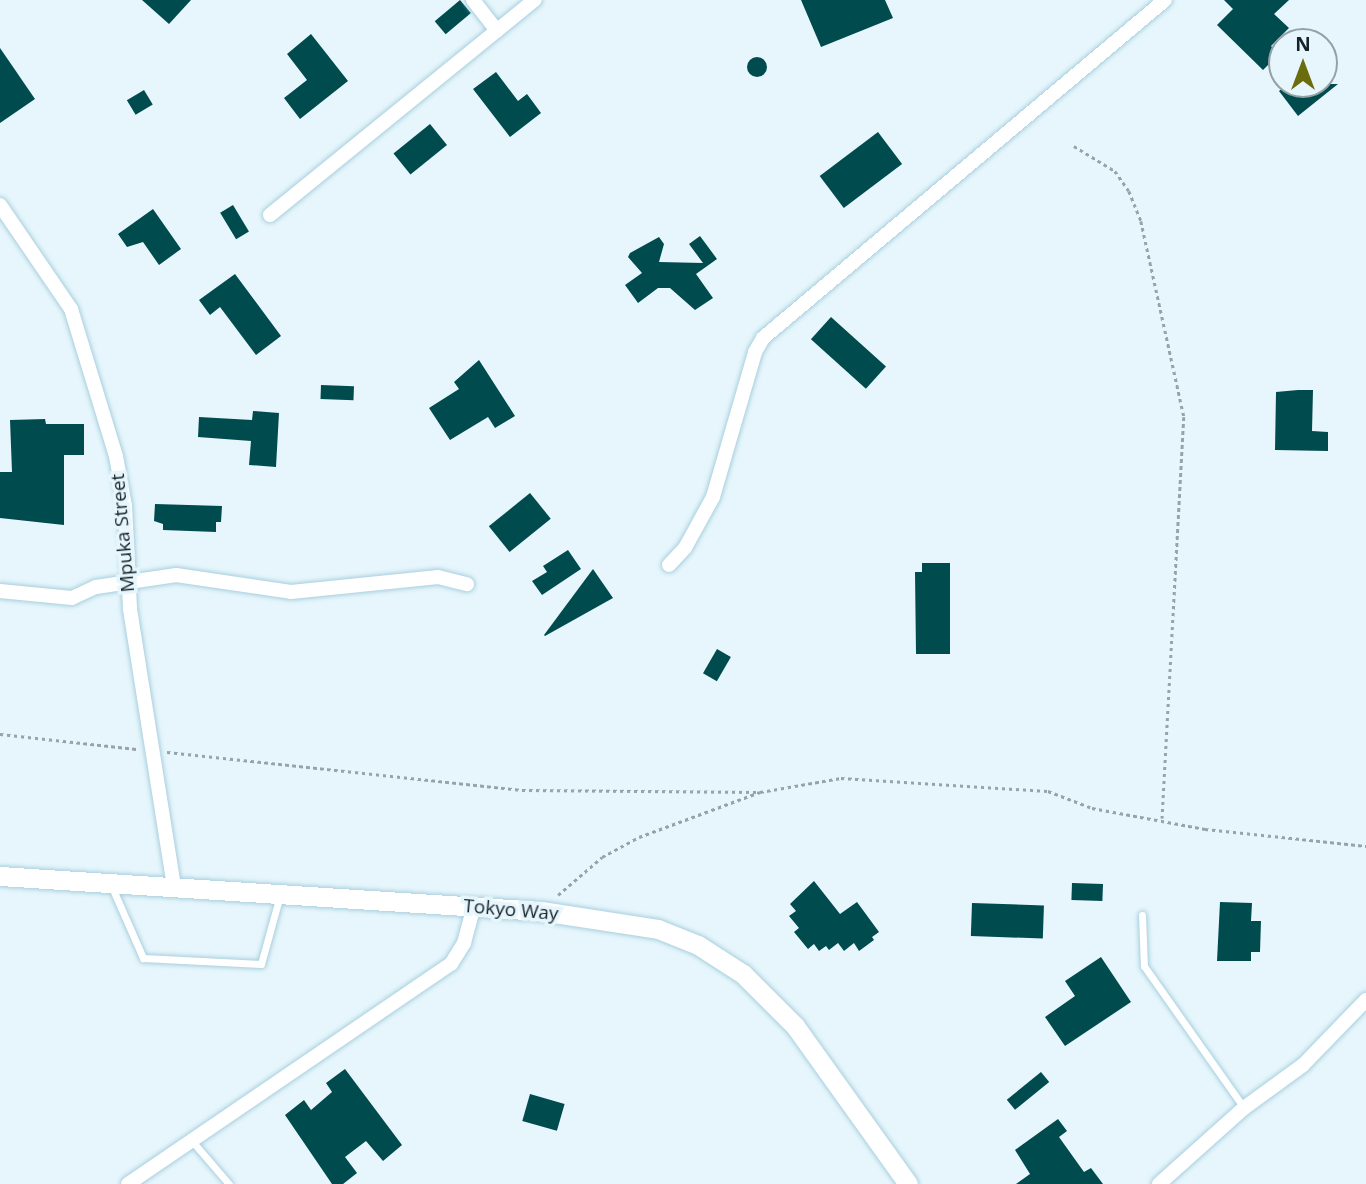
<!DOCTYPE html>
<style>
body{margin:0}
#map{position:relative;width:1366px;height:1184px;overflow:hidden;background:#e6f6fc;font-family:"Open Sans",sans-serif}
div>[style]{position:absolute}
.building>*{inset:0;background:#004b4e;transform-origin:0 0}
.round{border-radius:50%}
.path>*{height:2.5px;margin-top:-1.25px;transform-origin:0;background:repeating-linear-gradient(90deg,#95a4aa 0 3.5px,transparent 0 7px)}
.roads{filter:drop-shadow(0 0 2px #a9cfde) drop-shadow(0 0 2px #a9cfde)}
.lane>*{height:7px;margin:-3.5px;padding:0 3.5px;transform-origin:3.5px;border-radius:3.5px;background:#fff}
.street>*{height:14px;margin:-7px;padding:0 7px;transform-origin:7px;border-radius:7px;background:#fff}
.secondary>*{height:19px;margin:-9.5px;padding:0 9.5px;transform-origin:9.5px;border-radius:9.5px;background:#fff}
span{translate:-50% -50%;white-space:nowrap;text-align:center;line-height:1.15;-webkit-text-stroke:7px #e6f6fc;paint-order:stroke}
.street-label{font-size:19px;color:#142328}
.north{position:absolute;left:1268px;top:28px;width:70px;height:70px;box-sizing:border-box;background:#e6f6fc;border:2px solid #92a2a7;border-radius:50%;rotate:0deg;font-size:19px;font-weight:700;line-height:28px;text-align:center;color:#142328}
.north::after{content:'';display:block;margin:auto;width:24px;height:32px;background:#6a6c0e;clip-path:polygon(50% 0,100% 100%,50% 72%,0 100%)}
</style>
<div id="map">
<div class="building">
<i style="clip-path:polygon(142px 0,191px 0,169px 24px)"></i>
<i style="left:460px;top:0;width:17px;height:33px;rotate:50deg"></i>
<i style="clip-path:polygon(801px 0,885px 0,893px 18px,821px 47px)"></i>
<i style="clip-path:polygon(1224px 0,1289px 0,1274px 14px,1289px 28px,1271px 46px,1279px 54px,1263px 70px,1217px 25px,1233px 9px)"></i>
<i style="clip-path:polygon(311px 34px,348px 81px,300px 119px,284px 98px,307px 80px,287px 54px)"></i>
<i style="clip-path:polygon(0 48px,35px 99px,0 123px)"></i>
<i class="round" style="left:747px;top:57px;width:20px;height:20px"></i>
<i style="clip-path:polygon(496px 72px,518px 101px,527px 94px,541px 113px,510px 137px,473px 89px)"></i>
<i style="clip-path:polygon(1288px 84px,1338px 84px,1298px 116px,1279px 91px)"></i>
<i style="left:144px;top:90px;width:17px;height:20px;rotate:59deg"></i>
<i style="left:430px;top:124px;width:27px;height:47px;rotate:51deg"></i>
<i style="left:878px;top:132px;width:40px;height:73px;rotate:53deg"></i>
<i style="left:233px;top:205px;width:31px;height:15px;rotate:59deg"></i>
<i style="clip-path:polygon(153px 209px,181px 249px,159px 265px,143px 242px,127px 247px,118px 234px)"></i>
<i style="clip-path:polygon(700px 236px,717px 259px,696px 274px,713px 298px,695px 310px,670px 288px,658px 288px,638px 303px,625px 285px,642px 273px,628px 257px,630px 253px,659px 237px,664px 244px,659px 262px,703px 263px,689px 244px)"></i>
<i style="clip-path:polygon(235px 274px,281px 336px,256px 355px,220px 307px,210px 315px,199px 300px)"></i>
<i style="left:831px;top:317px;width:74px;height:30px;rotate:42deg"></i>
<i style="clip-path:polygon(479px 360px,515px 416px,495px 428px,488px 417px,450px 440px,429px 408px,459px 389px,454px 382px)"></i>
<i style="left:321px;top:385px;width:33px;height:14px;rotate:2deg"></i>
<i style="clip-path:polygon(1298px 390px,1313px 390px,1312px 431px,1328px 432px,1328px 451px,1275px 450px,1276px 392px)"></i>
<i style="clip-path:polygon(253px 411px,279px 413px,276px 467px,249px 465px,251px 441px,198px 437px,199px 417px,252px 420px)"></i>
<i style="clip-path:polygon(45px 419px,46px 424px,84px 424px,84px 455px,64px 455px,64px 525px,0 518px,0 472px,12px 472px,10px 420px)"></i>
<i style="left:530px;top:493px;width:33px;height:53px;rotate:51deg"></i>
<i style="clip-path:polygon(155px 504px,222px 506px,221px 522px,216px 522px,216px 532px,163px 530px,163px 524px,154px 521px)"></i>
<i style="clip-path:polygon(568px 550px,581px 569px,542px 595px,532px 581px,547px 572px,543px 566px)"></i>
<i style="clip-path:polygon(922px 563px,950px 563px,950px 654px,916px 654px,915px 572px,922px 572px)"></i>
<i style="clip-path:polygon(593px 569px,613px 598px,545px 636px,544px 635px)"></i>
<i style="left:717px;top:649px;width:16px;height:28px;rotate:30deg"></i>
<i style="clip-path:polygon(814px 881px,840px 914px,857px 902px,879px 932px,872px 937px,874px 940px,859px 951px,854px 943px,844px 951px,838px 943px,829px 950px,826px 946px,819px 951px,814px 944px,808px 949px,794px 932px,799px 928px,789px 916px,796px 911px,790px 904px)"></i>
<i style="left:1072px;top:883px;width:31px;height:17px;rotate:2deg"></i>
<i style="clip-path:polygon(1220px 902px,1252px 903px,1251px 921px,1261px 921px,1260px 952px,1251px 952px,1251px 961px,1217px 961px)"></i>
<i style="left:972px;top:903px;width:72px;height:33px;rotate:2deg"></i>
<i style="clip-path:polygon(1101px 957px,1131px 1002px,1065px 1046px,1045px 1017px,1075px 996px,1065px 981px)"></i>
<i style="clip-path:polygon(345px 1069px,402px 1145px,383px 1161px,366px 1141px,345px 1157px,357px 1173px,343px 1184px,332px 1184px,285px 1115px,304px 1100px,311px 1110px,332px 1092px,326px 1083px)"></i>
<i style="left:1041px;top:1072px;width:13px;height:44px;rotate:51deg"></i>
<i style="left:530px;top:1094px;width:36px;height:28px;rotate:16deg"></i>
<i style="clip-path:polygon(1058px 1119px,1067px 1131px,1059px 1137px,1084px 1172px,1091px 1168px,1103px 1184px,1016px 1184px,1030px 1174px,1015px 1150px)"></i>
</div>
<div class="path">
<i style="left:1074px;top:146px;width:48px;rotate:31.4deg"></i>
<i style="left:1115px;top:171px;width:24px;rotate:55deg"></i>
<i style="left:1129px;top:191px;width:32px;rotate:68deg"></i>
<i style="left:1141px;top:221px;width:201px;rotate:77.6deg"></i>
<i style="left:1184px;top:417px;width:402px;rotate:93.1deg"></i>
<i style="left:0;top:734px;width:137px;rotate:6.3deg"></i>
<i style="left:167px;top:752px;width:357px;rotate:6.1deg"></i>
<i style="left:522px;top:790px;width:235px;rotate:0.5deg"></i>
<i style="left:558px;top:895px;width:58px;rotate:-40.8deg"></i>
<i style="left:602px;top:857px;width:42px;rotate:-28.4deg"></i>
<i style="left:639px;top:837px;width:129px;rotate:-20.4deg"></i>
<i style="left:760px;top:792px;width:82px;rotate:-9.8deg"></i>
<i style="left:841px;top:778px;width:207px;rotate:3.6deg"></i>
<i style="left:1048px;top:791px;width:47px;rotate:21.1deg"></i>
<i style="left:1092px;top:808px;width:115px;rotate:10.5deg"></i>
<i style="left:1205px;top:829px;width:162px;rotate:6deg"></i>
</div>
<div class="roads">
<div class="lane">
<i style="left:111px;top:885px;width:80px;rotate:66.3deg"></i>
<i style="left:143px;top:958px;width:118px;rotate:2.9deg"></i>
<i style="left:261px;top:964px;width:72px;rotate:-74.6deg"></i>
<i style="left:1142px;top:915px;width:51px;rotate:87.8deg"></i>
<i style="left:1144px;top:966px;width:174px;rotate:54.8deg"></i>
<i style="left:192px;top:1141px;width:57px;rotate:49.3deg"></i>
</div>
<div class="street">
<i style="left:473px;top:0;width:39px;rotate:52deg"></i>
<i style="left:0;top:205px;width:126px;rotate:55.7deg"></i>
<i style="left:71px;top:309px;width:154px;rotate:73deg"></i>
<i style="left:116px;top:456px;width:51px;rotate:79.8deg"></i>
<i style="left:125px;top:506px;width:103px;rotate:87.2deg"></i>
<i style="left:130px;top:609px;width:281px;rotate:81deg"></i>
<i style="left:270px;top:215px;width:341px;rotate:-39.1deg"></i>
<i style="left:669px;top:565px;width:23px;rotate:-47deg"></i>
<i style="left:685px;top:548px;width:58px;rotate:-61.2deg"></i>
<i style="left:713px;top:497px;width:151px;rotate:-73.8deg"></i>
<i style="left:755px;top:352px;width:16px;rotate:-60deg"></i>
<i style="left:763px;top:338px;width:525px;rotate:-40.06deg"></i>
<i style="left:0;top:591px;width:72px;rotate:5.6deg"></i>
<i style="left:72px;top:598px;width:26px;rotate:-25deg"></i>
<i style="left:96px;top:587px;width:81px;rotate:-8.5deg"></i>
<i style="left:176px;top:575px;width:116px;rotate:8.4deg"></i>
<i style="left:291px;top:592px;width:148px;rotate:-5.8deg"></i>
<i style="left:438px;top:577px;width:30px;rotate:14deg"></i>
<i style="left:128px;top:1184px;width:391px;rotate:-34.3deg"></i>
<i style="left:451px;top:964px;width:25px;rotate:-58deg"></i>
<i style="left:464px;top:943px;width:38px;rotate:-75deg"></i>
<i style="left:1159px;top:1184px;width:114px;rotate:-41.8deg"></i>
<i style="left:1244px;top:1108px;width:73px;rotate:-36.1deg"></i>
<i style="left:1303px;top:1065px;width:91px;rotate:-45.9deg"></i>
</div>
<div class="secondary">
<i style="left:0;top:876px;width:542px;rotate:3.7deg"></i>
<i style="left:541px;top:911px;width:118px;rotate:8.7deg"></i>
<i style="left:658px;top:929px;width:43px;rotate:21.8deg"></i>
<i style="left:698px;top:945px;width:54px;rotate:32.8deg"></i>
<i style="left:743px;top:974px;width:74px;rotate:45deg"></i>
<i style="left:795px;top:1026px;width:194px;rotate:54.4deg"></i>
</div>
</div>
<div class="street-label">
<span style="left:123px;top:533px;rotate:-95deg">Mpuka Street</span>
<span style="left:511px;top:910px;rotate:5deg">Tokyo Way</span>
</div>
<div class="north">N</div>
</div>
